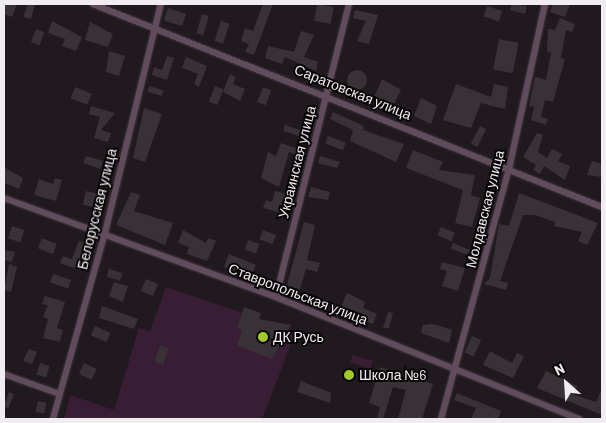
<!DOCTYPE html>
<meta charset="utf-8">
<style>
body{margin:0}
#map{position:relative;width:606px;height:423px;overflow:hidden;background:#201a1f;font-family:Barlow,sans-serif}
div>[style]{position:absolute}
.green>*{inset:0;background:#381d34}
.building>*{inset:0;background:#383136;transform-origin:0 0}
.round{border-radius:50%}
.roads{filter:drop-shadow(0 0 1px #3d373c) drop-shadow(0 0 1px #3d373c)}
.minor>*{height:5.5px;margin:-2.75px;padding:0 2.75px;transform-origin:2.75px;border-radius:2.75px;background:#624b5d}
.dots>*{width:14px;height:14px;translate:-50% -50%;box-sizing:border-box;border:2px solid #080608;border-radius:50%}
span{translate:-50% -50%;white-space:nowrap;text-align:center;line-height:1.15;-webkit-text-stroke:4px #080608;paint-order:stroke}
.street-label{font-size:14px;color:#f0ecef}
.poi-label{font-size:14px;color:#f0ecef}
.left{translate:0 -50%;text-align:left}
.frame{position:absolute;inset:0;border:5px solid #f0ecef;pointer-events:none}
.north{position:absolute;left:541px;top:358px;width:50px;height:50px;-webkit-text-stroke:4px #080608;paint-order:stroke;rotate:334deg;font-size:14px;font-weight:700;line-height:20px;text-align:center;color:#f0ecef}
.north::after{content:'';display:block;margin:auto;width:18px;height:22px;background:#f0ecef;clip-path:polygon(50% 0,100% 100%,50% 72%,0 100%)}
</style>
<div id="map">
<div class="green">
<i style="clip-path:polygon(166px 287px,296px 331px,262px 419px,64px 419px,70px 395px,114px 410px,139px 328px,150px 331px)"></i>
<i style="clip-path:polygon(353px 355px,373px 361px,370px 369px,350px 362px)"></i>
</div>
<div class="building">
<i style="clip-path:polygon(4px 4px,17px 4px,12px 17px,4px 14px)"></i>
<i style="clip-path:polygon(28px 4px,35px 4px,31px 19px,23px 17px)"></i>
<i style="clip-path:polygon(263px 4px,273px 4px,254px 55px,245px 52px,249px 44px,241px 41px,245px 28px,253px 31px)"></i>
<i style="left:317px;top:4px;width:17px;height:17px;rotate:10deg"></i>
<i style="clip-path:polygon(512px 4px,527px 6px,525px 14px,510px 10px)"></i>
<i style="clip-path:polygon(553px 4px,570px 4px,565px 17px,550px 12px)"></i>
<i style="left:487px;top:6px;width:16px;height:11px;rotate:18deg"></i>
<i style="left:168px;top:8px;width:19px;height:13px;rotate:18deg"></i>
<i style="clip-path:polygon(355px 10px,378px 15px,369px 44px,357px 41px,366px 21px,353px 18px)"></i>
<i style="left:202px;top:14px;width:7px;height:20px;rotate:16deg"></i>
<i style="clip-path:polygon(560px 18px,575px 24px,572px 32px,566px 30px,561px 58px,565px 59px,553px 102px,545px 100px,541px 117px,548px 119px,546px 125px,531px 120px,534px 107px,529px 106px,535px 77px,546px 80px,551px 53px,547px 52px,548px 29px,555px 30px)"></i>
<i style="clip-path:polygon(52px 21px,82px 37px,76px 51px,62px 46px,65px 39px,48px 33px)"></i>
<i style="left:221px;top:21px;width:9px;height:21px;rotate:18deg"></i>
<i style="clip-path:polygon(90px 22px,113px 34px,108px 47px,85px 40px)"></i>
<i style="left:36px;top:29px;width:9px;height:14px;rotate:21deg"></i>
<i style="clip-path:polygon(301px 31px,314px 35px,304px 57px,318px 62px,316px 71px,285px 57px,282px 64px,265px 58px,268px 46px,294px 52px)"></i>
<i style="left:499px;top:39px;width:20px;height:31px;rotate:11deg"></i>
<i style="clip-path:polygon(109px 51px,125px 56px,119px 76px,106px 72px)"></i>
<i style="clip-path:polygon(167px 56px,174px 58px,167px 80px,152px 75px,154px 67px,162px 70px)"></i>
<i style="clip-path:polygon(186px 57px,207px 66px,199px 87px,194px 84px,198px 74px,182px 68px)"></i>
<i class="round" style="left:347px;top:70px;width:20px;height:20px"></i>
<i style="clip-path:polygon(230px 74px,236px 77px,233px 84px,245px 89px,240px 101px,223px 92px)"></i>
<i style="clip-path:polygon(382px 79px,401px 90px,392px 108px,374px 97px)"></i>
<i style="clip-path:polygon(456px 84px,491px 97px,494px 84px,508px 87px,505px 109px,481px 103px,471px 128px,443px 120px)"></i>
<i style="left:149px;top:86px;width:15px;height:6px;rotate:16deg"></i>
<i style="left:215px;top:86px;width:9px;height:17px;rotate:21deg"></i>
<i style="left:75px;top:87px;width:18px;height:12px;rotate:22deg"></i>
<i style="left:263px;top:87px;width:9px;height:16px;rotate:21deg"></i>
<i style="clip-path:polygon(421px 98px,437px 106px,431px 124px,414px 116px)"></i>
<i style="clip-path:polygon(91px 106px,115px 113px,101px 130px,111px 133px,108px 142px,94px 138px,100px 117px,89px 114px)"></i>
<i style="clip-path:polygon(144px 108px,162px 114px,145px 162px,133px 158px)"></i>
<i style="clip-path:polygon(333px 112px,364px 126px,363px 130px,404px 144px,396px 162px,350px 141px,353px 130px,330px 119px)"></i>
<i style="left:285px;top:125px;width:18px;height:6px;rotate:19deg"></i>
<i style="left:480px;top:126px;width:7px;height:20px;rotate:27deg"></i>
<i style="clip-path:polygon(537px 133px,543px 135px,538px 152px,547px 158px,552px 149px,562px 154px,558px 161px,570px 166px,565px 180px,544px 166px,540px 174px,533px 170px,536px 165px,523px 157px)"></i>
<i style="left:328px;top:136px;width:19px;height:8px;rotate:21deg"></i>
<i style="clip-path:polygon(281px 143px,299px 149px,297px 155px,289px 152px,279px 187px,261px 178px,268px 152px,276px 156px)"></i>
<i style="clip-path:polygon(413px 150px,443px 162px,439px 170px,475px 175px,471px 195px,480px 198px,472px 227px,455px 223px,463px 190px,406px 168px)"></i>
<i style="clip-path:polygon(86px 156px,103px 161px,100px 169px,83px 163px)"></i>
<i style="clip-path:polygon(320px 156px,340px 162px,337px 168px,318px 163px)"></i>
<i style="clip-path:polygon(592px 161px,602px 164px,602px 177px,587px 175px)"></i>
<i style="clip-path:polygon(4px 167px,23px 178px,19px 189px,4px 183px)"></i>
<i style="clip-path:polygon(55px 178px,62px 180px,56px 201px,34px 195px,39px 179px,53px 184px)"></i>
<i style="clip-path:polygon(311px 187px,330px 192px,328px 200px,308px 197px)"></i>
<i style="left:86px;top:191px;width:12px;height:14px;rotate:14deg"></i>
<i style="clip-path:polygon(275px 191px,287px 194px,281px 213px,263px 208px,266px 200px,272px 202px)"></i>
<i style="clip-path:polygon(131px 192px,140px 195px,134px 211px,173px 223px,165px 245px,116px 225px)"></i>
<i style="clip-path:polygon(519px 193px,598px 223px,587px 245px,578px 241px,582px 232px,554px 226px,555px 222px,535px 215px,523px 215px,500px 281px,508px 283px,506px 290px,484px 284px,490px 278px,499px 224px,509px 226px)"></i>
<i style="clip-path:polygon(304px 222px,315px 225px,307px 260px,320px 263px,317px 272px,306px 269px,298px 296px,285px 292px)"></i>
<i style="left:12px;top:226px;width:13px;height:13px;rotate:18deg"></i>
<i style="left:441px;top:227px;width:15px;height:9px;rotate:23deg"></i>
<i style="clip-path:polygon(183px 230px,206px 243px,208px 238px,216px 241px,207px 261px,187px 254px,189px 247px,178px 243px)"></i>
<i style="left:263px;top:230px;width:14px;height:10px;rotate:21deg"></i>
<i style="left:42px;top:238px;width:16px;height:11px;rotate:22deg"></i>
<i style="left:248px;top:240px;width:12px;height:10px;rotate:20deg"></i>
<i style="clip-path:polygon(79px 241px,90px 245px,80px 270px,60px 263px,63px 256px,72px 259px)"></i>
<i style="left:453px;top:243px;width:18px;height:6px;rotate:22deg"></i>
<i style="clip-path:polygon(4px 250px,15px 252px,12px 262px,4px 260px)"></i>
<i style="left:229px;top:254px;width:29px;height:14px;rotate:22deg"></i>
<i style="clip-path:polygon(442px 262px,465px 268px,458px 291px,442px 286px,447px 271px,440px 269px)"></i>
<i style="clip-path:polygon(9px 264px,17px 267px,11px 292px,4px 290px)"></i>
<i style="left:109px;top:269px;width:14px;height:8px;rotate:17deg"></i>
<i style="left:53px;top:274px;width:19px;height:9px;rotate:18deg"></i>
<i style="left:146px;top:279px;width:13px;height:13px;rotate:23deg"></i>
<i style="clip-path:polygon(114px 282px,128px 286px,123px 302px,109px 296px)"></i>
<i style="clip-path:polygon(347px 293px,365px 302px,363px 308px,377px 314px,373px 324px,322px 306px,325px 300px,341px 307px)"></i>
<i style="clip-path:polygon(45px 296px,65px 302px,57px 328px,63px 330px,60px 342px,43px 338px,48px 319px,43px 317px,48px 305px,42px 304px)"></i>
<i style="clip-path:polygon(102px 306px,138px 319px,134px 329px,99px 318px)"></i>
<i style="clip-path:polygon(244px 307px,261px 313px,259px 319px,291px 325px,272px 359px,237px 346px,242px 330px,237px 328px)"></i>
<i style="clip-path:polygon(388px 312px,393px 313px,389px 328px,383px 328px)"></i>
<i style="clip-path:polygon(434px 324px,452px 330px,449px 343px,421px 333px,423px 325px)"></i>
<i style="left:95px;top:326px;width:17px;height:10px;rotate:24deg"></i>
<i style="left:472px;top:336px;width:10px;height:18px;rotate:24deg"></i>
<i style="left:160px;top:345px;width:9px;height:18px;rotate:18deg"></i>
<i style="clip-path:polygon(29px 349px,37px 352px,32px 364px,23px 361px)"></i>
<i style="clip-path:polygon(490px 351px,512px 363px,517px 353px,524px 356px,513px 378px,483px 365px)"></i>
<i style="left:40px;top:363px;width:10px;height:12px;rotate:17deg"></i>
<i style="left:84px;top:363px;width:14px;height:12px;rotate:25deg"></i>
<i style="clip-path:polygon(380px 367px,433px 384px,422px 419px,398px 419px,406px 390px,393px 387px,383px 419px,377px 419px,380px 407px,369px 403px)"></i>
<i style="clip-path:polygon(546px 371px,577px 386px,574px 395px,596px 402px,602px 388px,602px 415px,537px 388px)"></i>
<i style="clip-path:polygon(301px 381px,331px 393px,330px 403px,297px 392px)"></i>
<i style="clip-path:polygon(9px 392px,14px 394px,8px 409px,4px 406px)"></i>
<i style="clip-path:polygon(457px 393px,501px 411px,498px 419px,471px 419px,476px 408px,454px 400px)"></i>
<i style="left:38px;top:401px;width:9px;height:11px;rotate:13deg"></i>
</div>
<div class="roads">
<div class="minor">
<i style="left:93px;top:4px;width:548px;rotate:21.74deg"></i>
<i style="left:4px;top:198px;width:289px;rotate:20deg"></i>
<i style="left:276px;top:297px;width:327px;rotate:21.9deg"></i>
<i style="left:276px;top:297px;width:302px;rotate:-76deg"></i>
<i style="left:4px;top:374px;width:59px;rotate:19.7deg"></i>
<i style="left:53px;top:419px;width:193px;rotate:-74.4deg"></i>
<i style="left:105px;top:233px;width:236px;rotate:-76.3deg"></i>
<i style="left:441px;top:419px;width:259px;rotate:-74.8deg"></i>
<i style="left:509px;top:169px;width:169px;rotate:-77.7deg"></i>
</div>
</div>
<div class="dots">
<i style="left:263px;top:337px;background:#a1c929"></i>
<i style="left:349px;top:375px;background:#a1c929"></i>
</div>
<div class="street-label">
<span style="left:353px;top:92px;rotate:22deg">Саратовская улица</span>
<span style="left:297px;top:162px;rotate:-76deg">Украинская улица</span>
<span style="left:97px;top:209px;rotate:-76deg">Белорусская улица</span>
<span style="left:485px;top:209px;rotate:-76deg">Молдавская улица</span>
<span style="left:298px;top:294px;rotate:21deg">Ставропольская улица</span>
</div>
<div class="poi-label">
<span class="left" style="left:273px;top:337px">ДК Русь</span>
<span class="left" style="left:359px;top:375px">Школа №6</span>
</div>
<div class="frame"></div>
<div class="north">N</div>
</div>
